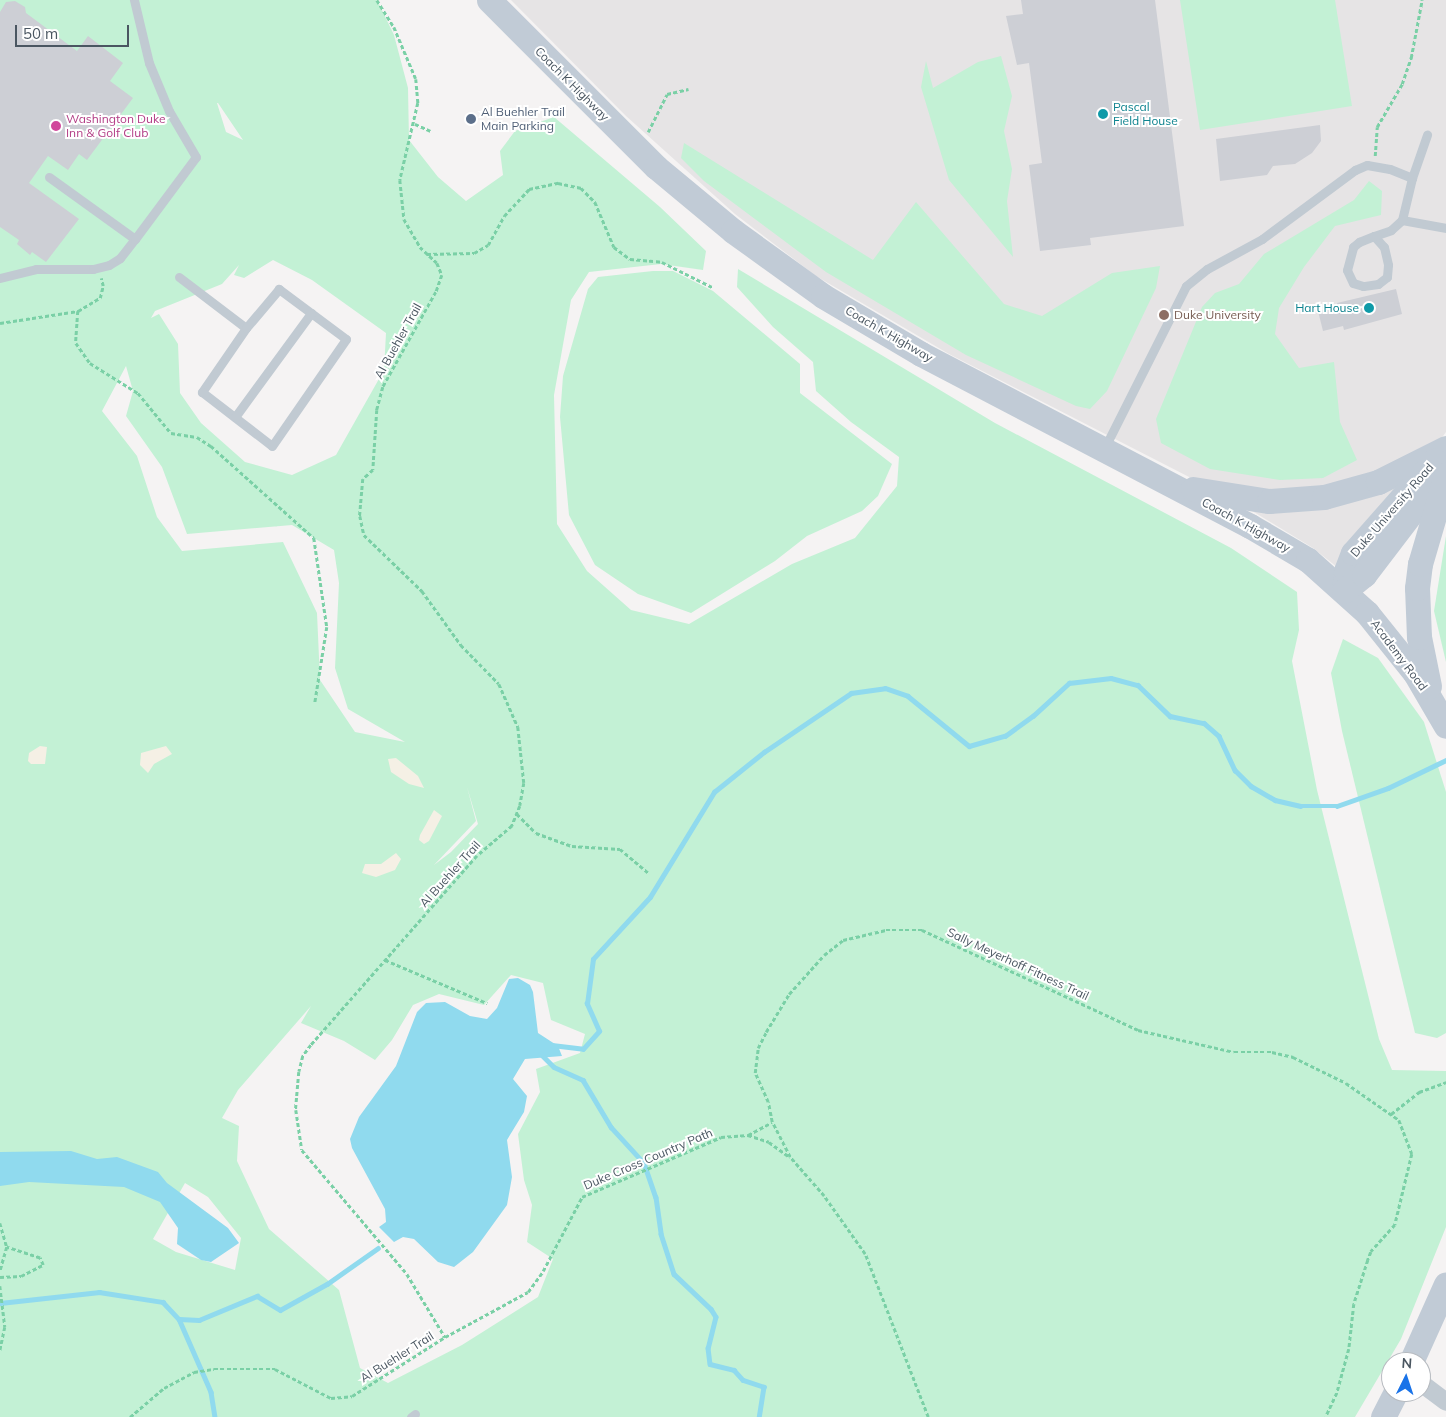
<!DOCTYPE html>
<style>
body{margin:0}
#map{position:relative;width:1446px;height:1417px;overflow:hidden;background:#f5f3f3;font-family:Mulish,sans-serif}
div>[style]{position:absolute}
.education>*{inset:0;background:#e6e4e5}
.green>*{inset:0;background:#c3f1d5}
.sand>*{inset:0;background:#f5f0e5}
.water>*{inset:0;background:#90daee}
.stream>*{height:4.5px;margin:-2.25px;padding:0 2.25px;transform-origin:2.25px;border-radius:2.25px;background:#90daee}
.building>*{inset:0;background:#cdcfd5}
.path>*{height:2.5px;margin-top:-1.25px;transform-origin:0;background:repeating-linear-gradient(90deg,#7ad0a6 0 4px,transparent 0 6.5px)}
.service>*{height:9px;margin:-4.5px;padding:0 4.5px;transform-origin:4.5px;border-radius:4.5px;background:#c1cad2}
.minor>*{height:18px;margin:-9px;padding:0 9px;transform-origin:9px;border-radius:9px;background:#c1cad2}
.secondary>*{height:25px;margin:-12.5px;padding:0 12.5px;transform-origin:12.5px;border-radius:12.5px;background:#c1cbd6}
.dots>*{width:14px;height:14px;translate:-50% -50%;box-sizing:border-box;border:2px solid #fff;border-radius:50%}
span{translate:-50% -50%;white-space:nowrap;text-align:center;line-height:1.15;-webkit-text-stroke:4px #fff;paint-order:stroke}
.street-label{font-size:12px;color:#4a5661}
.culture-label{font-size:12px;color:#0d838f}
.left{translate:0 -50%;text-align:left}
.right{translate:-100% -50%;text-align:right}
.service-label{font-size:12px;color:#4e5e75}
.hotel-label{font-size:12px;color:#b23c85}
.education-label{font-size:12px;color:#785e54}
.north{position:absolute;left:1381px;top:1352px;width:50px;height:50px;box-sizing:border-box;background:#fff;border:1px solid #b7bbc0;border-radius:50%;rotate:4deg;font-size:14px;font-weight:700;line-height:20px;text-align:center;color:#4a5661}
.north::after{content:'';display:block;margin:auto;width:18px;height:22px;background:#1a73e8;clip-path:polygon(50% 0,100% 100%,50% 72%,0 100%)}
.scale{position:absolute;left:15px;top:25px;width:114px;height:22px;box-sizing:border-box;border:2px solid #4a5661;border-top:0;padding-left:6px;font-size:15px;line-height:18px;white-space:nowrap;color:#4a5661;-webkit-text-stroke:4px #fff;paint-order:stroke}
</style>
<div id="map">
<div class="education">
<i style="clip-path:polygon(511px 0,1446px 0,1446px 432px,1342px 571px,1313px 548px,1234px 500px,949px 354px,816px 276px,735px 214px,626px 116px)"></i>
</div>
<div class="green">
<i style="clip-path:polygon(evenodd,0 0,377px 0,394px 35px,408px 88px,409px 140px,438px 177px,466px 201px,503px 175px,500px 151px,515px 131px,554px 117px,660px 207px,706px 251px,703px 270px,661px 264px,589px 272px,571px 300px,554px 395px,557px 524px,587px 571px,631px 610px,689px 624px,792px 564px,855px 538px,897px 486px,899px 457px,851px 422px,816px 391px,813px 362px,773px 327px,737px 287px,738px 269px,995px 423px,1231px 548px,1297px 592px,1299px 630px,1292px 661px,1317px 790px,1379px 1039px,1392px 1070px,1446px 1071px,1446px 1227px,1401px 1339px,1355px 1417px,0 1417px,0 0,217px 103px,218px 103px,243px 140px,226px 132px,217px 103px,0 0,273px 260px,312px 280px,386px 333px,384px 370px,336px 455px,292px 475px,245px 462px,201px 423px,180px 393px,178px 344px,159px 314px,151px 318px,155px 311px,222px 284px,239px 265px,234px 275px,244px 278px,273px 260px,0 0,126px 366px,133px 391px,126px 416px,162px 467px,187px 534px,292px 525px,334px 550px,339px 583px,335px 668px,348px 709px,405px 742px,355px 732px,320px 680px,317px 613px,283px 542px,182px 551px,157px 517px,137px 456px,102px 411px,126px 366px,0 0,467px 787px,478px 824px,451px 852px,434px 865px,476px 821px,467px 787px,0 0,511px 975px,543px 983px,551px 1020px,585px 1034px,580px 1053px,536px 1069px,540px 1092px,518px 1134px,524px 1180px,532px 1205px,527px 1242px,553px 1259px,538px 1297px,462px 1345px,388px 1383px,360px 1368px,339px 1290px,269px 1229px,237px 1161px,239px 1126px,222px 1118px,238px 1090px,311px 1006px,301px 1023px,344px 1041px,375px 1060px,392px 1040px,413px 1005px,439px 994px,484px 1005px,511px 975px,0 0,185px 1183px,208px 1197px,241px 1238px,235px 1270px,176px 1252px,153px 1239px,185px 1183px)"></i>
<i style="clip-path:polygon(1180px 0,1335px 0,1352px 106px,1200px 130px)"></i>
<i style="clip-path:polygon(1001px 56px,1012px 96px,1004px 131px,1012px 169px,1007px 201px,1013px 257px,949px 180px,921px 87px,926px 61px,933px 88px,978px 62px)"></i>
<i style="clip-path:polygon(684px 143px,873px 260px,916px 202px,1004px 304px,1042px 316px,1112px 273px,1160px 266px,1156px 288px,1107px 391px,1090px 409px,1076px 406px,966px 355px,826px 272px,704px 181px,681px 158px)"></i>
<i style="clip-path:polygon(1369px 181px,1382px 191px,1381px 215px,1335px 226px,1304px 267px,1279px 308px,1275px 334px,1299px 368px,1334px 362px,1340px 422px,1357px 460px,1323px 478px,1280px 480px,1210px 469px,1161px 443px,1156px 419px,1202px 307px,1215px 293px,1239px 284px,1264px 254px,1354px 200px)"></i>
<i style="clip-path:polygon(653px 271px,673px 271px,713px 291px,800px 364px,800px 393px,892px 464px,878px 496px,862px 511px,807px 536px,775px 561px,691px 613px,638px 594px,595px 565px,569px 515px,560px 417px,563px 376px,588px 289px,598px 277px)"></i>
<i style="clip-path:polygon(1446px 536px,1446px 662px,1434px 611px)"></i>
<i style="clip-path:polygon(1343px 639px,1378px 658px,1424px 722px,1446px 792px,1446px 1033px,1437px 1038px,1415px 1033px,1342px 731px,1331px 673px)"></i>
</div>
<div class="sand">
<i style="clip-path:polygon(40px 746px,47px 747px,45px 764px,31px 764px,28px 761px,29px 753px)"></i>
<i style="clip-path:polygon(166px 746px,172px 754px,154px 764px,148px 773px,140px 765px,141px 753px)"></i>
<i style="clip-path:polygon(396px 758px,418px 776px,424px 788px,409px 784px,391px 772px,388px 759px)"></i>
<i style="clip-path:polygon(434px 810px,442px 816px,429px 841px,424px 844px,419px 840px,420px 835px)"></i>
<i style="clip-path:polygon(396px 853px,401px 859px,395px 870px,376px 877px,362px 873px,365px 864px,381px 864px)"></i>
</div>
<div class="water">
<i style="clip-path:polygon(518px 978px,530px 985px,533px 992px,538px 1033px,558px 1046px,562px 1056px,525px 1059px,513px 1079px,527px 1096px,524px 1112px,507px 1140px,512px 1177px,507px 1205px,473px 1252px,454px 1267px,438px 1262px,414px 1239px,403px 1237px,394px 1242px,379px 1227px,386px 1222px,385px 1209px,352px 1148px,350px 1139px,359px 1117px,396px 1066px,417px 1012px,426px 1003px,445px 1002px,470px 1016px,487px 1019px,497px 1008px,509px 979px)"></i>
<i style="clip-path:polygon(71px 1151px,97px 1159px,117px 1157px,158px 1172px,167px 1183px,228px 1228px,239px 1243px,211px 1262px,201px 1260px,177px 1244px,178px 1228px,160px 1202px,124px 1187px,29px 1182px,0 1186px,0 1152px)"></i>
</div>
<div class="stream">
<i style="left:552px;top:1045px;width:31px;rotate:7deg"></i>
<i style="left:583px;top:1049px;width:24px;rotate:-48deg"></i>
<i style="left:599px;top:1031px;width:30px;rotate:-114deg"></i>
<i style="left:587px;top:1004px;width:45px;rotate:-82.4deg"></i>
<i style="left:593px;top:959px;width:84px;rotate:-47.4deg"></i>
<i style="left:650px;top:897px;width:123px;rotate:-58.6deg"></i>
<i style="left:714px;top:792px;width:64px;rotate:-38.7deg"></i>
<i style="left:764px;top:752px;width:105px;rotate:-34.1deg"></i>
<i style="left:851px;top:693px;width:34px;rotate:-8deg"></i>
<i style="left:885px;top:688px;width:24px;rotate:19deg"></i>
<i style="left:908px;top:696px;width:79px;rotate:39.3deg"></i>
<i style="left:969px;top:746px;width:37px;rotate:-16deg"></i>
<i style="left:1005px;top:736px;width:34px;rotate:-36deg"></i>
<i style="left:1033px;top:716px;width:49px;rotate:-42.5deg"></i>
<i style="left:1069px;top:683px;width:42px;rotate:-6.8deg"></i>
<i style="left:1111px;top:678px;width:28px;rotate:15deg"></i>
<i style="left:1138px;top:685px;width:45px;rotate:44.1deg"></i>
<i style="left:1170px;top:716px;width:35px;rotate:12deg"></i>
<i style="left:1204px;top:723px;width:20px;rotate:41deg"></i>
<i style="left:1219px;top:736px;width:38px;rotate:65deg"></i>
<i style="left:1235px;top:770px;width:23px;rotate:45deg"></i>
<i style="left:1251px;top:786px;width:28px;rotate:30deg"></i>
<i style="left:1275px;top:800px;width:26px;rotate:13deg"></i>
<i style="left:1300px;top:806px;width:37px"></i>
<i style="left:1337px;top:806px;width:54px;rotate:-19.4deg"></i>
<i style="left:1388px;top:788px;width:64px;rotate:-25.8deg"></i>
<i style="left:541px;top:1054px;width:18px;rotate:45deg"></i>
<i style="left:554px;top:1067px;width:32px;rotate:24deg"></i>
<i style="left:583px;top:1080px;width:55px;rotate:59.2deg"></i>
<i style="left:611px;top:1127px;width:49px;rotate:47.5deg"></i>
<i style="left:644px;top:1163px;width:36px;rotate:71deg"></i>
<i style="left:656px;top:1197px;width:37px;rotate:82deg"></i>
<i style="left:661px;top:1234px;width:42px;rotate:72deg"></i>
<i style="left:674px;top:1274px;width:51px;rotate:43.4deg"></i>
<i style="left:711px;top:1309px;width:9px;rotate:58deg"></i>
<i style="left:716px;top:1317px;width:32px;rotate:104deg"></i>
<i style="left:708px;top:1348px;width:16px;rotate:83deg"></i>
<i style="left:710px;top:1364px;width:25px;rotate:14deg"></i>
<i style="left:734px;top:1370px;width:13px;rotate:48deg"></i>
<i style="left:743px;top:1380px;width:22px;rotate:18deg"></i>
<i style="left:764px;top:1387px;width:30px;rotate:99deg"></i>
<i style="left:0;top:1303px;width:100px;rotate:-6.3deg"></i>
<i style="left:99px;top:1292px;width:65px;rotate:8.9deg"></i>
<i style="left:163px;top:1302px;width:23px;rotate:47deg"></i>
<i style="left:179px;top:1319px;width:20px;rotate:3deg"></i>
<i style="left:199px;top:1320px;width:63px;rotate:-22.5deg"></i>
<i style="left:257px;top:1296px;width:27px;rotate:31deg"></i>
<i style="left:280px;top:1310px;width:54px;rotate:-29deg"></i>
<i style="left:327px;top:1284px;width:62px;rotate:-35.2deg"></i>
<i style="left:179px;top:1319px;width:80px;rotate:66.3deg"></i>
<i style="left:211px;top:1392px;width:25px;rotate:81deg"></i>
</div>
<div class="building">
<i style="clip-path:polygon(1021px 0,1155px 0,1184px 226px,1090px 238px,1091px 245px,1040px 251px,1029px 165px,1042px 163px,1029px 63px,1017px 65px,1006px 16px,1023px 14px)"></i>
<i style="clip-path:polygon(15px 1px,25px 7px,26px 13px,77px 51px,88px 36px,123px 63px,110px 81px,133px 98px,87px 160px,79px 154px,68px 170px,48px 156px,29px 183px,79px 219px,46px 262px,32px 252px,30px 255px,17px 244px,19px 240px,0 227px,0 12px,6px 2px)"></i>
<i style="clip-path:polygon(1320px 125px,1321px 141px,1312px 153px,1295px 164px,1273px 166px,1267px 175px,1220px 181px,1216px 139px)"></i>
<i style="clip-path:polygon(1396px 289px,1402px 314px,1344px 330px,1343px 326px,1323px 331px,1318px 311px,1338px 306px,1337px 303px)"></i>
</div>
<div class="path">
<i style="left:377px;top:0;width:32px;rotate:58deg"></i>
<i style="left:394px;top:27px;width:56px;rotate:67.1deg"></i>
<i style="left:416px;top:79px;width:24px;rotate:85deg"></i>
<i style="left:418px;top:103px;width:79px;rotate:103.2deg"></i>
<i style="left:400px;top:180px;width:39px;rotate:84deg"></i>
<i style="left:404px;top:219px;width:32px;rotate:60deg"></i>
<i style="left:420px;top:247px;width:23px;rotate:43deg"></i>
<i style="left:437px;top:263px;width:13px;rotate:67deg"></i>
<i style="left:442px;top:275px;width:18px;rotate:109deg"></i>
<i style="left:436px;top:292px;width:109px;rotate:119.2deg"></i>
<i style="left:383px;top:387px;width:24px;rotate:105deg"></i>
<i style="left:377px;top:410px;width:60px;rotate:93.8deg"></i>
<i style="left:373px;top:470px;width:13px;rotate:138deg"></i>
<i style="left:363px;top:479px;width:37px;rotate:95deg"></i>
<i style="left:360px;top:516px;width:19px;rotate:78deg"></i>
<i style="left:364px;top:535px;width:81px;rotate:44deg"></i>
<i style="left:422px;top:591px;width:67px;rotate:54.2deg"></i>
<i style="left:461px;top:645px;width:54px;rotate:45.7deg"></i>
<i style="left:499px;top:684px;width:47px;rotate:66.2deg"></i>
<i style="left:518px;top:727px;width:56px;rotate:83.9deg"></i>
<i style="left:524px;top:783px;width:23px;rotate:100deg"></i>
<i style="left:520px;top:806px;width:22px;rotate:112deg"></i>
<i style="left:512px;top:826px;width:46px;rotate:139.4deg"></i>
<i style="left:477px;top:856px;width:252px;rotate:131.3deg"></i>
<i style="left:311px;top:1045px;width:14px;rotate:126deg"></i>
<i style="left:303px;top:1056px;width:16px;rotate:104deg"></i>
<i style="left:299px;top:1072px;width:38px;rotate:95deg"></i>
<i style="left:296px;top:1110px;width:40px;rotate:81.5deg"></i>
<i style="left:302px;top:1150px;width:162px;rotate:49.7deg"></i>
<i style="left:407px;top:1274px;width:74px;rotate:58.9deg"></i>
<i style="left:415px;top:124px;width:17px;rotate:24deg"></i>
<i style="left:648px;top:132px;width:42px;rotate:-63.4deg"></i>
<i style="left:667px;top:94px;width:22px;rotate:-13deg"></i>
<i style="left:1375px;top:156px;width:29px;rotate:-86deg"></i>
<i style="left:1377px;top:127px;width:50px;rotate:-59.8deg"></i>
<i style="left:1402px;top:84px;width:28px;rotate:-71deg"></i>
<i style="left:1411px;top:58px;width:59px;rotate:-79.3deg"></i>
<i style="left:427px;top:254px;width:47px;rotate:-1.2deg"></i>
<i style="left:474px;top:253px;width:16px;rotate:-30deg"></i>
<i style="left:488px;top:245px;width:33px;rotate:-61deg"></i>
<i style="left:504px;top:216px;width:37px;rotate:-47deg"></i>
<i style="left:529px;top:189px;width:30px;rotate:-12deg"></i>
<i style="left:558px;top:183px;width:24px;rotate:12deg"></i>
<i style="left:581px;top:188px;width:20px;rotate:45deg"></i>
<i style="left:595px;top:202px;width:49px;rotate:67.1deg"></i>
<i style="left:614px;top:247px;width:20px;rotate:37deg"></i>
<i style="left:630px;top:259px;width:32px;rotate:5deg"></i>
<i style="left:662px;top:262px;width:58px;rotate:26.6deg"></i>
<i style="left:78px;top:311px;width:32px;rotate:94deg"></i>
<i style="left:76px;top:343px;width:24px;rotate:55deg"></i>
<i style="left:90px;top:363px;width:57px;rotate:32deg"></i>
<i style="left:138px;top:393px;width:52px;rotate:50.5deg"></i>
<i style="left:171px;top:433px;width:26px;rotate:9deg"></i>
<i style="left:197px;top:437px;width:17px;rotate:33deg"></i>
<i style="left:211px;top:446px;width:138px;rotate:41.8deg"></i>
<i style="left:314px;top:538px;width:90px;rotate:81.7deg"></i>
<i style="left:327px;top:627px;width:77px;rotate:99deg"></i>
<i style="left:0;top:323px;width:79px;rotate:-8.7deg"></i>
<i style="left:78px;top:311px;width:26px;rotate:-31deg"></i>
<i style="left:100px;top:298px;width:12px;rotate:-76deg"></i>
<i style="left:103px;top:286px;width:8px;rotate:-104deg"></i>
<i style="left:517px;top:814px;width:27px;rotate:45deg"></i>
<i style="left:536px;top:833px;width:38px;rotate:20deg"></i>
<i style="left:572px;top:846px;width:48px;rotate:3.6deg"></i>
<i style="left:620px;top:849px;width:38px;rotate:40deg"></i>
<i style="left:385px;top:960px;width:111px;rotate:22.9deg"></i>
<i style="left:1391px;top:1114px;width:36px;rotate:-38deg"></i>
<i style="left:1419px;top:1092px;width:29px;rotate:-20deg"></i>
<i style="left:748px;top:1135px;width:22px;rotate:18deg"></i>
<i style="left:769px;top:1142px;width:26px;rotate:36deg"></i>
<i style="left:0;top:1223px;width:25px;rotate:74deg"></i>
<i style="left:7px;top:1247px;width:25px;rotate:106deg"></i>
<i style="left:0;top:1277px;width:21px;rotate:-3deg"></i>
<i style="left:21px;top:1276px;width:25px;rotate:-27deg"></i>
<i style="left:43px;top:1265px;width:8px;rotate:-113deg"></i>
<i style="left:40px;top:1258px;width:35px;rotate:-162deg"></i>
<i style="left:0;top:1286px;width:41px;rotate:83deg"></i>
<i style="left:5px;top:1327px;width:25px;rotate:102deg"></i>
<i style="left:130px;top:1417px;width:45px;rotate:-40.5deg"></i>
<i style="left:164px;top:1388px;width:34px;rotate:-28deg"></i>
<i style="left:194px;top:1372px;width:20px;rotate:-9deg"></i>
<i style="left:214px;top:1369px;width:61px"></i>
<i style="left:275px;top:1369px;width:63px;rotate:27.4deg"></i>
<i style="left:331px;top:1398px;width:21px;rotate:-5deg"></i>
<i style="left:352px;top:1396px;width:110px;rotate:-32.4deg"></i>
<i style="left:445px;top:1337px;width:94px;rotate:-28.5deg"></i>
<i style="left:528px;top:1292px;width:26px;rotate:-54deg"></i>
<i style="left:543px;top:1271px;width:84px;rotate:-62.2deg"></i>
<i style="left:582px;top:1197px;width:151px;rotate:-23.3deg"></i>
<i style="left:721px;top:1137px;width:27px;rotate:-4deg"></i>
<i style="left:748px;top:1135px;width:27px;rotate:-28deg"></i>
<i style="left:928px;top:1417px;width:175px;rotate:-111.1deg"></i>
<i style="left:865px;top:1254px;width:71px;rotate:-125.3deg"></i>
<i style="left:824px;top:1196px;width:52px;rotate:-131.1deg"></i>
<i style="left:790px;top:1157px;width:39px;rotate:-117deg"></i>
<i style="left:772px;top:1122px;width:20px;rotate:-101deg"></i>
<i style="left:768px;top:1102px;width:32px;rotate:-114deg"></i>
<i style="left:755px;top:1073px;width:25px;rotate:-83deg"></i>
<i style="left:758px;top:1048px;width:18px;rotate:-63deg"></i>
<i style="left:766px;top:1032px;width:44px;rotate:-58.8deg"></i>
<i style="left:789px;top:994px;width:52px;rotate:-48.1deg"></i>
<i style="left:824px;top:955px;width:24px;rotate:-38deg"></i>
<i style="left:843px;top:940px;width:44px;rotate:-13.1deg"></i>
<i style="left:886px;top:930px;width:36px"></i>
<i style="left:922px;top:930px;width:238px;rotate:24.8deg"></i>
<i style="left:1138px;top:1030px;width:98px;rotate:12.9deg"></i>
<i style="left:1234px;top:1052px;width:38px"></i>
<i style="left:1272px;top:1052px;width:22px;rotate:13deg"></i>
<i style="left:1293px;top:1057px;width:59px;rotate:26.1deg"></i>
<i style="left:1346px;top:1083px;width:65px;rotate:34.9deg"></i>
<i style="left:1399px;top:1120px;width:36px;rotate:69deg"></i>
<i style="left:1412px;top:1154px;width:73px;rotate:103.5deg"></i>
<i style="left:1395px;top:1225px;width:36px;rotate:132deg"></i>
<i style="left:1371px;top:1252px;width:9px;rotate:111deg"></i>
<i style="left:1368px;top:1260px;width:46px;rotate:107.7deg"></i>
<i style="left:1354px;top:1304px;width:45px;rotate:96.3deg"></i>
<i style="left:1349px;top:1349px;width:46px;rotate:105.3deg"></i>
<i style="left:1337px;top:1393px;width:26px;rotate:115deg"></i>
</div>
<div class="service">
<i style="left:49px;top:177px;width:106px;rotate:35.8deg"></i>
<i style="left:1402px;top:220px;width:45px;rotate:10.3deg"></i>
<i style="left:1374px;top:236px;width:15px;rotate:48deg"></i>
<i style="left:1384px;top:247px;width:18px;rotate:77deg"></i>
<i style="left:1388px;top:265px;width:12px;rotate:95deg"></i>
<i style="left:1387px;top:277px;width:11px;rotate:142deg"></i>
<i style="left:1378px;top:284px;width:15px;rotate:172deg"></i>
<i style="left:1363px;top:286px;width:10px;rotate:-163deg"></i>
<i style="left:1353px;top:283px;width:14px;rotate:-115deg"></i>
<i style="left:1347px;top:270px;width:24px;rotate:-75deg"></i>
<i style="left:1353px;top:247px;width:8px;rotate:-40deg"></i>
<i style="left:1359px;top:242px;width:16px;rotate:-22deg"></i>
<i style="left:1374px;top:236px;width:18px;rotate:-19deg"></i>
<i style="left:1391px;top:230px;width:15px;rotate:-42deg"></i>
<i style="left:1402px;top:220px;width:43px;rotate:-76.6deg"></i>
<i style="left:179px;top:277px;width:84px;rotate:37.3deg"></i>
<i style="left:246px;top:328px;width:78px;rotate:124.5deg"></i>
<i style="left:202px;top:392px;width:88px;rotate:37.6deg"></i>
<i style="left:272px;top:446px;width:130px;rotate:-55.3deg"></i>
<i style="left:346px;top:339px;width:84px;rotate:-143.3deg"></i>
<i style="left:279px;top:289px;width:51px;rotate:130.2deg"></i>
<i style="left:0;top:278px;width:37px;rotate:-14deg"></i>
<i style="left:36px;top:269px;width:57px"></i>
<i style="left:93px;top:269px;width:16px;rotate:-14deg"></i>
<i style="left:109px;top:265px;width:13px;rotate:-32deg"></i>
<i style="left:120px;top:258px;width:24px;rotate:-52deg"></i>
<i style="left:135px;top:239px;width:102px;rotate:-53.4deg"></i>
<i style="left:196px;top:157px;width:53px;rotate:-120.4deg"></i>
<i style="left:169px;top:111px;width:52px;rotate:-112.6deg"></i>
<i style="left:149px;top:63px;width:65px;rotate:-103.4deg"></i>
<i style="left:235px;top:417px;width:129px;rotate:-53.8deg"></i>
<i style="left:1105px;top:447px;width:180px;rotate:-63.3deg"></i>
<i style="left:1186px;top:286px;width:27px;rotate:-39deg"></i>
<i style="left:1207px;top:269px;width:63px;rotate:-28.6deg"></i>
<i style="left:1262px;top:239px;width:116px;rotate:-36.6deg"></i>
<i style="left:1355px;top:170px;width:13px;rotate:-23deg"></i>
<i style="left:1367px;top:165px;width:23px;rotate:10deg"></i>
<i style="left:1390px;top:169px;width:24px;rotate:22deg"></i>
<i style="left:1412px;top:178px;width:46px;rotate:-70.8deg"></i>
<i style="left:411px;top:1417px;width:5px;rotate:-37deg"></i>
</div>
<div class="minor">
<i style="left:1421px;top:1383px;width:31px;rotate:37deg"></i>
</div>
<div class="secondary">
<i style="left:489px;top:0;width:236px;rotate:45deg"></i>
<i style="left:656px;top:167px;width:100px;rotate:39.7deg"></i>
<i style="left:733px;top:231px;width:111px;rotate:35.8deg"></i>
<i style="left:823px;top:296px;width:114px;rotate:30.6deg"></i>
<i style="left:921px;top:354px;width:371px;rotate:27.6deg"></i>
<i style="left:1250px;top:526px;width:67px;rotate:30.4deg"></i>
<i style="left:1308px;top:560px;width:79px;rotate:41.9deg"></i>
<i style="left:1367px;top:613px;width:77px;rotate:51.3deg"></i>
<i style="left:1415px;top:673px;width:61px;rotate:59.7deg"></i>
<i style="left:1193px;top:489px;width:77px;rotate:9deg"></i>
<i style="left:1269px;top:501px;width:55px;rotate:-4.2deg"></i>
<i style="left:1324px;top:497px;width:56px;rotate:-15.5deg"></i>
<i style="left:1378px;top:482px;width:76px;rotate:-26.6deg"></i>
<i style="left:1344px;top:591px;width:20px;rotate:-84deg"></i>
<i style="left:1346px;top:571px;width:19px;rotate:-69deg"></i>
<i style="left:1353px;top:553px;width:123px;rotate:-48.6deg"></i>
<i style="left:1344px;top:591px;width:26px;rotate:-39deg"></i>
<i style="left:1364px;top:575px;width:122px;rotate:-52.7deg"></i>
<i style="left:1429px;top:686px;width:50px;rotate:-101.5deg"></i>
<i style="left:1419px;top:637px;width:49px;rotate:-92.3deg"></i>
<i style="left:1417px;top:588px;width:24px;rotate:-83deg"></i>
<i style="left:1420px;top:564px;width:93px;rotate:-73.7deg"></i>
<i style="left:1411px;top:1362px;width:85px;rotate:-65.8deg"></i>
<i style="left:1383px;top:1417px;width:28px;rotate:-63deg"></i>
</div>
<div class="dots">
<i style="left:1103px;top:114px;background:#0f9aa8"></i>
<i style="left:471px;top:119px;background:#5c6f8a"></i>
<i style="left:56px;top:126px;background:#d1479c"></i>
<i style="left:1369px;top:308px;background:#0f9aa8"></i>
<i style="left:1164px;top:315px;background:#8d6e63"></i>
</div>
<div class="street-label">
<span style="left:572px;top:84px;rotate:45deg">Coach K Highway</span>
<span style="left:889px;top:334px;rotate:30deg">Coach K Highway</span>
<span style="left:398px;top:341px;rotate:-61deg">Al Buehler Trail</span>
<span style="left:1392px;top:510px;rotate:-49deg">Duke University Road</span>
<span style="left:1246px;top:525px;rotate:29deg">Coach K Highway</span>
<span style="left:1399px;top:655px;rotate:53deg">Academy Road</span>
<span style="left:450px;top:874px;rotate:-48deg">Al Buehler Trail</span>
<span style="left:1018px;top:964px;rotate:25deg">Sally Meyerhoff Fitness Trail</span>
<span style="left:648px;top:1159px;rotate:-23deg">Duke Cross Country Path</span>
<span style="left:397px;top:1357px;rotate:-32deg">Al Buehler Trail</span>
</div>
<div class="culture-label">
<span class="left" style="left:1113px;top:114px">Pascal<br>Field House</span>
<span class="right" style="left:1359px;top:308px">Hart House</span>
</div>
<div class="service-label">
<span class="left" style="left:481px;top:119px">Al Buehler Trail<br>Main Parking</span>
</div>
<div class="hotel-label">
<span class="left" style="left:66px;top:126px">Washington Duke<br>Inn &amp; Golf Club</span>
</div>
<div class="education-label">
<span class="left" style="left:1174px;top:315px">Duke University</span>
</div>
<div class="north">N</div>
<div class="scale">50 m</div>
</div>
